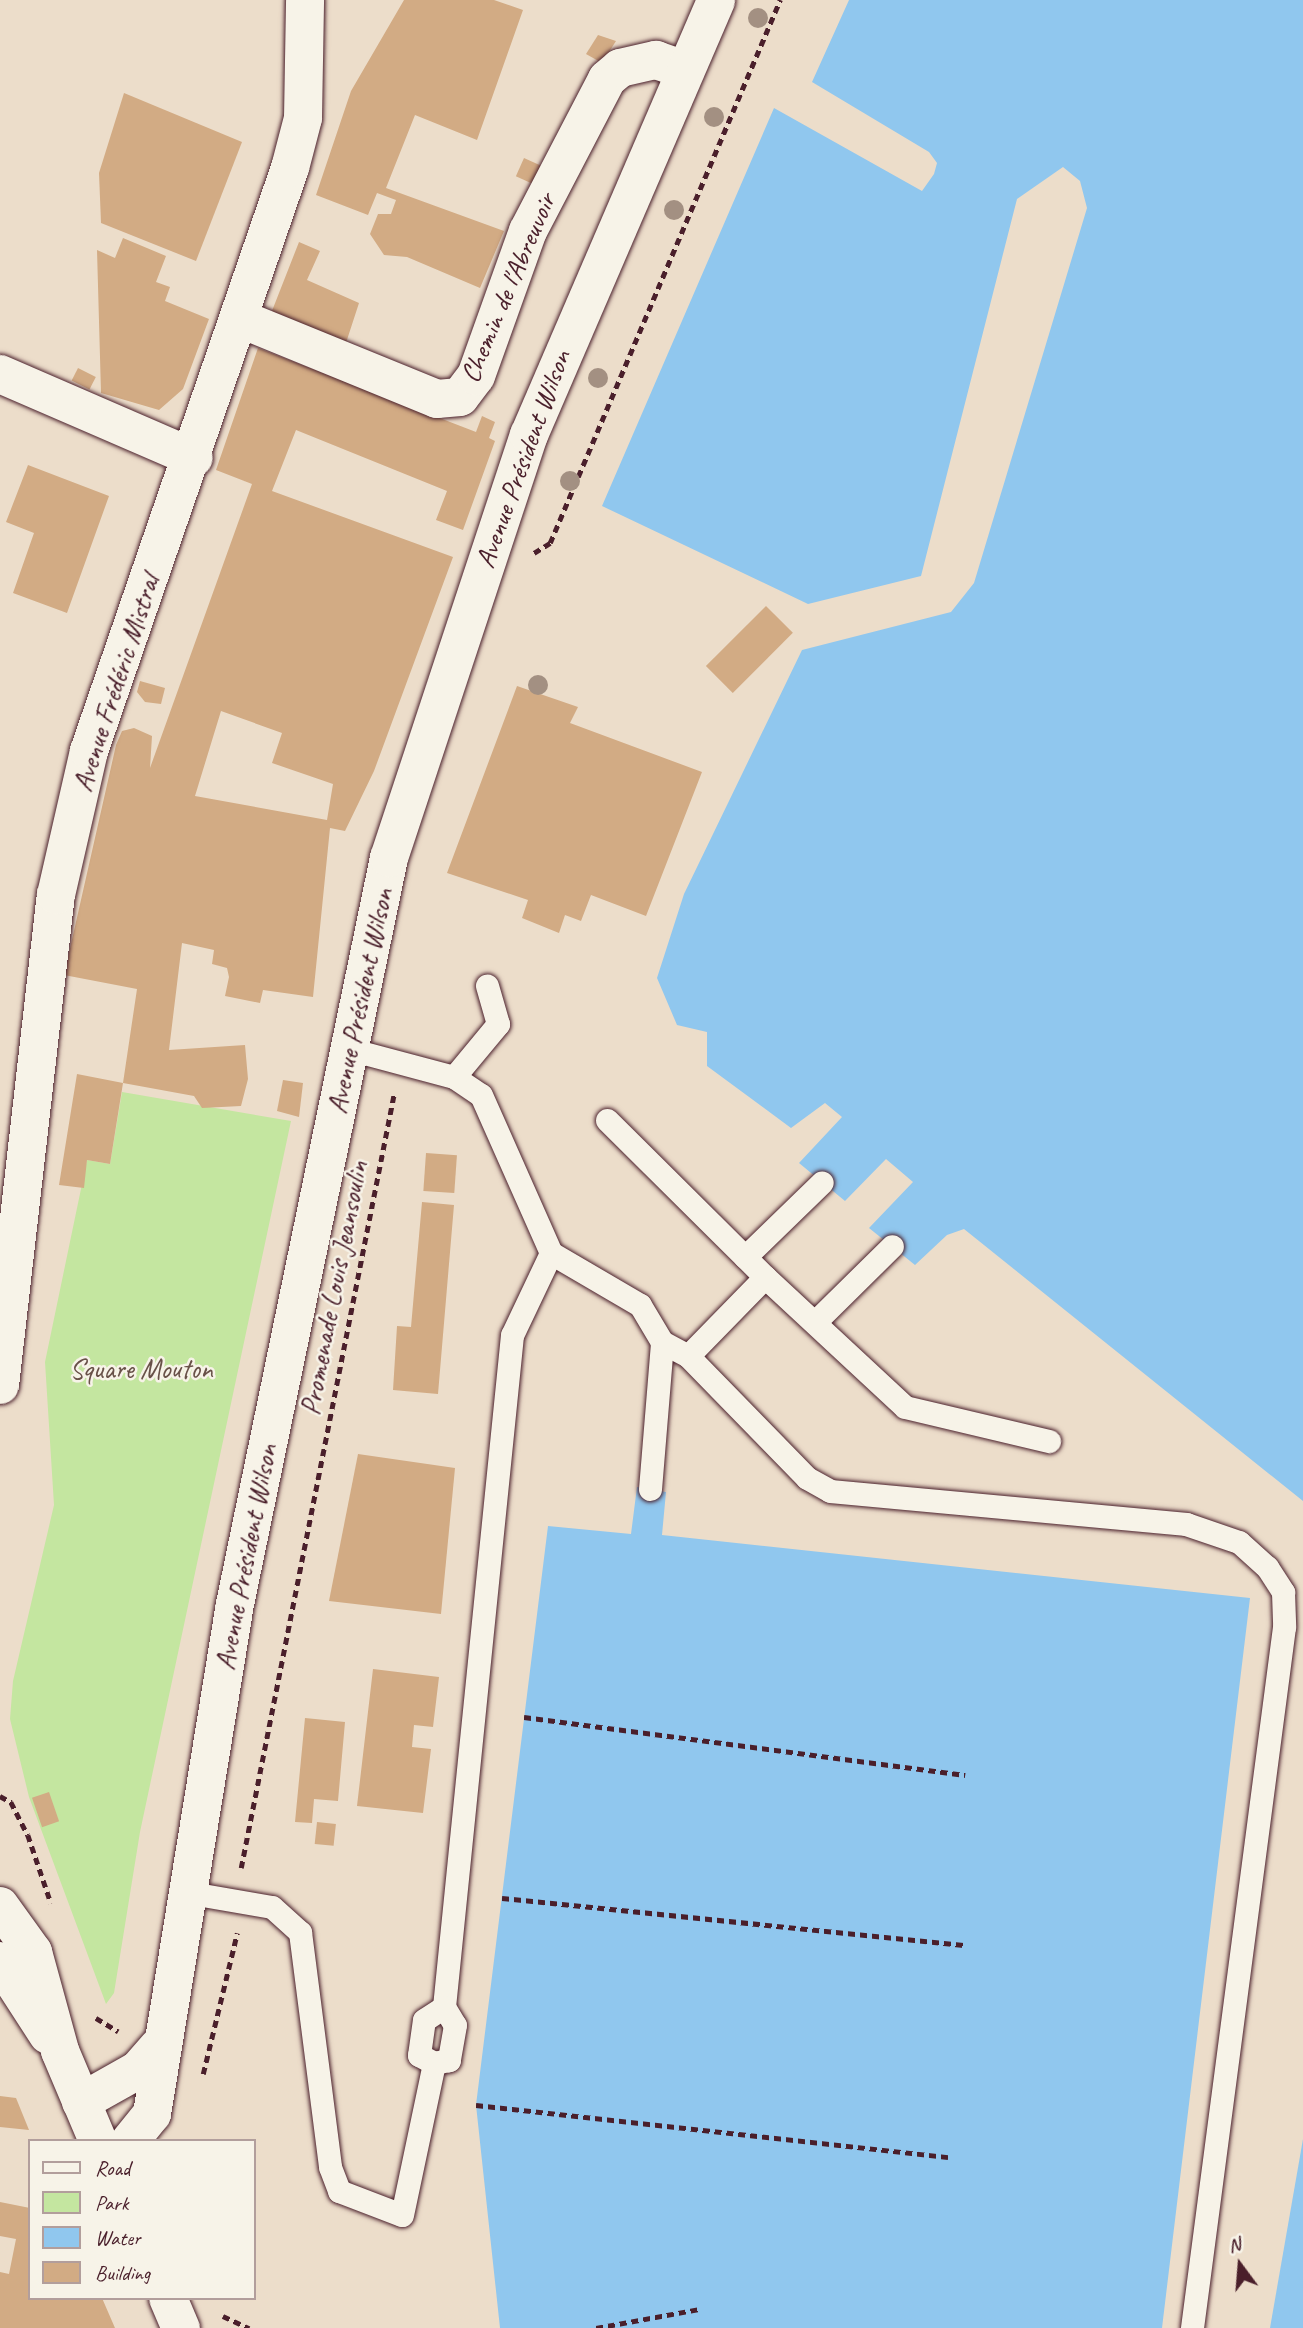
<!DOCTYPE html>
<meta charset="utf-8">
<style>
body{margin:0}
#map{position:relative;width:1303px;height:2328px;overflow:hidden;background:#ecddca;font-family:Caveat,sans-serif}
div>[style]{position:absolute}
.green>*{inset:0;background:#c4e6a0}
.water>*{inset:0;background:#90c7ee}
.building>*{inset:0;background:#d2ab84;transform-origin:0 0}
.path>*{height:4.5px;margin-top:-2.25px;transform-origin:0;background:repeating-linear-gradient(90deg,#4a1f2b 0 7px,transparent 0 12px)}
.roads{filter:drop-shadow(0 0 2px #4a1f2b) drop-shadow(0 0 2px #4a1f2b)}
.service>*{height:23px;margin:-11.5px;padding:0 11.5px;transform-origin:11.5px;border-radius:11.5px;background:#f7f3e8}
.minor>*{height:38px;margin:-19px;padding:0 19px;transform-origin:19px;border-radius:19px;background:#f7f3e8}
.tertiary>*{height:38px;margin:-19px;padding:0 19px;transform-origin:19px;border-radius:19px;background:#f7f3e8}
.trees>*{width:20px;height:20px;margin:-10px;border-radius:50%;background:#a39082}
span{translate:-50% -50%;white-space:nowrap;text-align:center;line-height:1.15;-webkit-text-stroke:5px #f7f3e8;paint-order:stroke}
.street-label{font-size:28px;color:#4a1f2b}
.park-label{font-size:28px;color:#685148}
.legend{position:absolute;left:28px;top:2139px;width:228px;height:161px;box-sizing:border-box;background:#f7f3e8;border:2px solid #b29e9c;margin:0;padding:9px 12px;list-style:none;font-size:21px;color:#4a1f2b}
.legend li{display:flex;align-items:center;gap:14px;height:35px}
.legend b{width:35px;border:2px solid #b29e9c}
.north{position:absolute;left:1205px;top:2230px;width:70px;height:70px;-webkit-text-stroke:5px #f7f3e8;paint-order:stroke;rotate:344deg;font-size:19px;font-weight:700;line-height:28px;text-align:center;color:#4a1f2b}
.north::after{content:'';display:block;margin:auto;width:24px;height:32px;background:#4a1f2b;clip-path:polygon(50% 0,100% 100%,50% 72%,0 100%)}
</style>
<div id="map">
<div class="green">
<i style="clip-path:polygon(122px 1092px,291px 1121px,140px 1832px,114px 1993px,106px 2004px,29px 1797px,10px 1719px,13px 1681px,54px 1505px,45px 1362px,87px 1160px,110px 1164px)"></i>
</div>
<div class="water">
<i style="clip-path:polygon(849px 0,1303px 0,1303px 1501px,964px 1229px,947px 1235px,915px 1265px,869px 1228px,913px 1182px,886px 1159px,845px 1201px,799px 1163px,842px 1117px,825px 1103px,791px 1128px,707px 1066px,707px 1032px,677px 1025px,657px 978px,684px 894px,802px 650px,951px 612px,974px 583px,1087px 208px,1080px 181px,1063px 167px,1017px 199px,921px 576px,808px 604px,602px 506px,774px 108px,922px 191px,934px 174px,937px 163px,929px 152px,812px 82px)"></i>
<i style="clip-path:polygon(637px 1487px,666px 1492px,662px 1535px,1250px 1598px,1162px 2328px,500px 2328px,476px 2105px,548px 1526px,631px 1534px)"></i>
<i style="clip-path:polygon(1303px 2139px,1303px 2328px,1270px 2328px)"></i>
</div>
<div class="building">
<i style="clip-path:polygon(404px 0,494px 0,523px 10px,477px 140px,415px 115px,386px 188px,504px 231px,480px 288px,407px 257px,384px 255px,370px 234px,378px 214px,391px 214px,396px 200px,377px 193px,368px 215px,316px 195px,351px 91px)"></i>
<i style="clip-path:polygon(598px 35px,616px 41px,602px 63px,586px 54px)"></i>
<i style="clip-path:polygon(124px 93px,242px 142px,196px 261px,101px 223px,99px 173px)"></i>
<i style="left:524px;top:158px;width:20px;height:20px;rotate:24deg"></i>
<i style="clip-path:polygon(123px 238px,166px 256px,156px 282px,170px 287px,165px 301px,209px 319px,183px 389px,159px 410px,101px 393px,97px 250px,115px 258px)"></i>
<i style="clip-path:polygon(299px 242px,320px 251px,307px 280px,359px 303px,344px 349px,270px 316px)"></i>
<i style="clip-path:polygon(evenodd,258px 348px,476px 432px,482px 416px,495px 422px,489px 438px,495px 441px,463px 530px,436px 520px,447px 491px,296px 430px,272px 491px,453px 557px,374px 771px,345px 831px,330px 828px,313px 997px,263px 990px,260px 1003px,225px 996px,229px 977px,227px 968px,212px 964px,214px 950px,182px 943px,169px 1050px,245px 1045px,248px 1079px,241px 1106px,202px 1108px,194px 1096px,123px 1083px,137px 989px,64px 975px,116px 745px,122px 731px,134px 728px,152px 736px,150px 768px,252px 484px,216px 470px,258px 348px,221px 711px,282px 733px,272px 763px,333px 784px,327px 820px,195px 796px,221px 711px)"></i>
<i style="left:78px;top:368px;width:20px;height:14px;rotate:27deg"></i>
<i style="clip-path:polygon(28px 465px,109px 496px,67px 613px,13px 593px,34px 533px,6px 522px)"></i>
<i style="left:766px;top:606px;width:38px;height:85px;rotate:45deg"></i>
<i style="clip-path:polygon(140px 681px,165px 688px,161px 704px,145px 702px,137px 692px)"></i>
<i style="clip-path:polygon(517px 686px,578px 707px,570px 723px,702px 772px,646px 916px,591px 895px,581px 921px,565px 915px,559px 933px,522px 918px,528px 900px,447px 873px)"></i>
<i style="clip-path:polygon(77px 1074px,123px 1083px,110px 1164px,87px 1160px,84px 1188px,59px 1185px)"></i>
<i style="clip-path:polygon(283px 1080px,303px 1083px,299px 1117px,277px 1111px)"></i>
<i style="left:426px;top:1153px;width:31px;height:38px;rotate:4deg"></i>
<i style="clip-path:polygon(422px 1202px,454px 1205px,438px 1394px,393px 1390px,397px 1326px,411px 1327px)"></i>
<i style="clip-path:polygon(358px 1454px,455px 1468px,441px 1614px,329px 1601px)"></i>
<i style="clip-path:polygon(373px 1669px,439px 1677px,433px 1727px,414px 1725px,412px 1747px,431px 1749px,423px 1813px,357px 1806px)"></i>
<i style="clip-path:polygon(305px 1718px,345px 1722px,338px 1801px,314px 1799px,312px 1823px,295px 1822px)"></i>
<i style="left:49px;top:1792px;width:31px;height:18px;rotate:71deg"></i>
<i style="left:317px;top:1822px;width:19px;height:22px;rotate:6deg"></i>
<i style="clip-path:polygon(0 2096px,16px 2098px,29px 2130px,0 2127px)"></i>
<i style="clip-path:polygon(0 2202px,30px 2208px,30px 2298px,102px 2298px,115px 2328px,0 2328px,0 2272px,9px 2274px,16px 2239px,0 2236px)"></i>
</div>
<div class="path">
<i style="left:534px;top:553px;width:19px;rotate:-32deg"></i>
<i style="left:550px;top:543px;width:590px;rotate:-67.04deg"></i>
<i style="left:524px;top:1717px;width:445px;rotate:7.5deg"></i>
<i style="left:0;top:1796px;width:13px;rotate:29deg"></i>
<i style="left:11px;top:1802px;width:37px;rotate:63deg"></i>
<i style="left:28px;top:1835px;width:72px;rotate:71.3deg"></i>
<i style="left:241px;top:1868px;width:789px;rotate:-78.82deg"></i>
<i style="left:502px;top:1898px;width:464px;rotate:5.8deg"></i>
<i style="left:96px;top:2018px;width:26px;rotate:31deg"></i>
<i style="left:203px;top:2074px;width:145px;rotate:-76.4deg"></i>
<i style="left:476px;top:2105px;width:475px;rotate:6.3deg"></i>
<i style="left:223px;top:2316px;width:29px;rotate:25deg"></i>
<i style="left:596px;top:2328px;width:106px;rotate:-10.4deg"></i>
</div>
<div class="roads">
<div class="service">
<i style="left:349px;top:1049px;width:109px;rotate:14.9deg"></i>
<i style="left:454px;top:1077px;width:32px;rotate:34deg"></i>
<i style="left:481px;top:1095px;width:173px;rotate:66.1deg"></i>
<i style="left:551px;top:1253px;width:91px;rotate:115.4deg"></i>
<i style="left:512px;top:1335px;width:675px;rotate:95.78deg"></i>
<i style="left:444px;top:2007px;width:21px;rotate:59deg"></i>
<i style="left:455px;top:2025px;width:36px;rotate:100deg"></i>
<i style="left:449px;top:2060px;width:15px;rotate:169deg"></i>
<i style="left:434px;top:2063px;width:17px;rotate:-152deg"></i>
<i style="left:419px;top:2055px;width:35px;rotate:-82deg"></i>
<i style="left:424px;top:2020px;width:24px;rotate:-33deg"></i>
<i style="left:454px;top:1077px;width:69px;rotate:-50.3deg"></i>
<i style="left:498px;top:1024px;width:40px;rotate:-106deg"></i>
<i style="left:607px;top:1120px;width:223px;rotate:44.8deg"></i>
<i style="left:765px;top:1277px;width:110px;rotate:134.3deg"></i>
<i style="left:551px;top:1253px;width:103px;rotate:30.3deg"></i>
<i style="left:640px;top:1305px;width:43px;rotate:59.3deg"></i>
<i style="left:662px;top:1342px;width:30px;rotate:28deg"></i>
<i style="left:688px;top:1356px;width:170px;rotate:45.7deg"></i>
<i style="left:807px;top:1478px;width:26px;rotate:29deg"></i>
<i style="left:830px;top:1491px;width:358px;rotate:5.3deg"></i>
<i style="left:1186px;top:1524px;width:56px;rotate:18.8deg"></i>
<i style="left:1239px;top:1542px;width:38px;rotate:42deg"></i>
<i style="left:1267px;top:1567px;width:30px;rotate:57deg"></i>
<i style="left:1283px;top:1592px;width:35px;rotate:88deg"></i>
<i style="left:1284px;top:1627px;width:707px;rotate:97.48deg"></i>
<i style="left:745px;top:1257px;width:107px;rotate:-44.2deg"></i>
<i style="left:765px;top:1277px;width:191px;rotate:42.9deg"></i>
<i style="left:905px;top:1407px;width:148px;rotate:13.3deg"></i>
<i style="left:815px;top:1322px;width:108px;rotate:-44.6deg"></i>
<i style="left:650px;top:1489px;width:147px;rotate:-85.3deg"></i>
<i style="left:185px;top:1892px;width:88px;rotate:9.8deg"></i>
<i style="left:272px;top:1907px;width:38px;rotate:42deg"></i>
<i style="left:300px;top:1932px;width:237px;rotate:82.7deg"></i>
<i style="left:330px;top:2167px;width:26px;rotate:69deg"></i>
<i style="left:339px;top:2191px;width:67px;rotate:20.9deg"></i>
<i style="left:402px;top:2215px;width:155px;rotate:-78.1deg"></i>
</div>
<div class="minor">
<i style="left:241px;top:319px;width:212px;rotate:22.2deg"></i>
<i style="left:437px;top:399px;width:23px;rotate:-5deg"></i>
<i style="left:460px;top:397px;width:26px;rotate:-53deg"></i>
<i style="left:476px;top:376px;width:154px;rotate:-70.3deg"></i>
<i style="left:528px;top:231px;width:171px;rotate:-62.5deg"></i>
<i style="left:607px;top:79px;width:17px;rotate:-40deg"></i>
<i style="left:620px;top:68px;width:37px;rotate:-13deg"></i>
<i style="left:656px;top:60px;width:28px;rotate:19deg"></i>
<i style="left:0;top:374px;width:211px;rotate:23.4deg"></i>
</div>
<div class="tertiary">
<i style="left:0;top:1385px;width:493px;rotate:-83.5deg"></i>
<i style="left:56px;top:895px;width:148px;rotate:-77.1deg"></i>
<i style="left:89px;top:751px;width:617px;rotate:-70.98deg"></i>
<i style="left:290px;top:168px;width:52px;rotate:-75.4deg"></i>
<i style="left:303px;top:118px;width:118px;rotate:-89deg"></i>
<i style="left:0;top:1906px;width:57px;rotate:54.3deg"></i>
<i style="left:33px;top:1952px;width:103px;rotate:74.7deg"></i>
<i style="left:60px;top:2051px;width:98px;rotate:67.1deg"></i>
<i style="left:0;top:1961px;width:88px;rotate:57deg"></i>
<i style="left:81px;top:2102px;width:65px;rotate:-29.3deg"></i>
<i style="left:138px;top:2070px;width:30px;rotate:-49deg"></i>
<i style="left:130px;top:2141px;width:35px;rotate:-51deg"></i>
<i style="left:152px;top:2114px;width:517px;rotate:-80.76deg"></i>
<i style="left:235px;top:1604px;width:762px;rotate:-78.34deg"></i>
<i style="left:389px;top:858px;width:446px;rotate:-71.7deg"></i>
<i style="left:529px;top:435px;width:473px;rotate:-66.7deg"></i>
<i style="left:168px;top:2298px;width:33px;rotate:67deg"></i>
</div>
</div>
<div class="trees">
<i style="left:758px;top:18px"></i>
<i style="left:714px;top:117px"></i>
<i style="left:674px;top:210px"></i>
<i style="left:598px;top:378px"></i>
<i style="left:570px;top:481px"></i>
<i style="left:538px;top:685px"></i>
</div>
<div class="street-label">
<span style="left:508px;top:288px;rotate:-67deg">Chemin de l'Abreuvoir</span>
<span style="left:523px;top:459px;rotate:-70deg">Avenue Président Wilson</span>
<span style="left:116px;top:683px;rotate:-72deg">Avenue Frédéric Mistral</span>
<span style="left:360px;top:1001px;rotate:-78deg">Avenue Président Wilson</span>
<span style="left:334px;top:1288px;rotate:-79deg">Promenade Louis Jeansoulin</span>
<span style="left:246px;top:1557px;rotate:-79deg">Avenue Président Wilson</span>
</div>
<div class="park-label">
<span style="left:141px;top:1369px">Square Mouton</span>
</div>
<ul class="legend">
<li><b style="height:9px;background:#f7f3e8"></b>Road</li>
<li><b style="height:19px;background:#c4e6a0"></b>Park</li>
<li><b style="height:19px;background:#90c7ee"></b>Water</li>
<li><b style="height:19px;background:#d2ab84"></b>Building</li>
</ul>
<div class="north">N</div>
</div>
